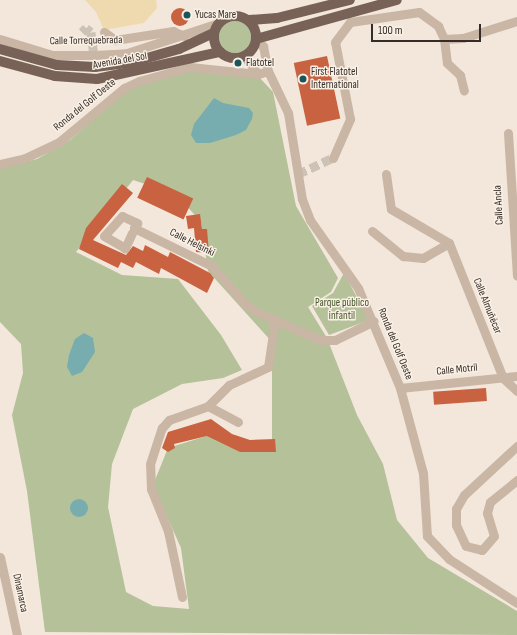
<!DOCTYPE html>
<meta charset="utf-8">
<style>
body{margin:0}
#map{position:relative;width:517px;height:635px;overflow:hidden;background:#f2e7da;font-family:"Sofia Sans Condensed",sans-serif}
div>[style]{position:absolute}
.green>*{inset:0;background:#b4c199}
.round{border-radius:50%}
.sand>*{inset:0;background:#efd9af}
.water>*{inset:0;background:#78adb0}
.building>*{inset:0;background:#c96240;transform-origin:0 0}
.minor-tunnel>*{height:9px;margin-top:-4.5px;transform-origin:0;background:repeating-linear-gradient(90deg,#ccc2b6 0 9px,transparent 0 13.5px)}
.minor>*{height:9px;margin:-4.5px;padding:0 4.5px;transform-origin:4.5px;border-radius:4.5px;background:#cab6a5}
.major>*{height:10px;margin:-5px;padding:0 5px;transform-origin:5px;border-radius:5px;background:#786257}
.major>.ring{margin:-5px;padding:0;box-sizing:content-box;background:none;border:10px solid #786257;border-radius:50%}
.dots>*{width:11px;height:11px;translate:-50% -50%;box-sizing:border-box;border:2px solid #faf1e6;border-radius:50%}
span{translate:-50% -50%;white-space:nowrap;text-align:center;line-height:1.15;-webkit-text-stroke:3px #faf1e6;paint-order:stroke}
.poi-label{font-size:11px;color:#362c27}
.left{translate:0 -50%;text-align:left}
.street-label{font-size:11px;color:#362c27}
.park-label{font-size:11px;color:#45552a}
.scale{position:absolute;left:371px;top:24px;width:110px;height:18px;box-sizing:border-box;border:2px solid #362c27;border-top:0;padding-left:5px;font-size:12px;line-height:14px;white-space:nowrap;color:#362c27;-webkit-text-stroke:3px #faf1e6;paint-order:stroke}
</style>
<div id="map">
<div class="green">
<i class="round" style="left:219px;top:21px;width:32px;height:32px"></i>
<i style="clip-path:polygon(evenodd,200px 68px,258px 76px,273px 92px,296px 206px,338px 278px,331px 292px,308px 307px,327px 338px,357px 415px,383px 464px,397px 520px,428px 558px,517px 611px,517px 635px,45px 632px,27px 491px,12px 415px,23px 373px,21px 344px,0 322px,0 169px,37px 159px,70px 140px,128px 89px,200px 68px,133px 180px,176px 194px,201px 222px,208px 271px,272px 342px,272px 451px,264px 452px,210px 435px,168px 448px,153px 485px,181px 548px,189px 609px,153px 606px,126px 592px,108px 507px,112px 464px,133px 409px,182px 384px,223px 378px,242px 370px,221px 335px,178px 279px,122px 275px,76px 252px,133px 180px)"></i>
<i style="clip-path:polygon(344px 273px,369px 320px,329px 335px,312px 306px,333px 293px)"></i>
</div>
<div class="sand">
<i style="clip-path:polygon(85px 0,156px 0,157px 8px,144px 23px,104px 30px,96px 12px)"></i>
</div>
<div class="water">
<i style="clip-path:polygon(214px 98px,223px 103px,249px 108px,253px 113px,252px 119px,246px 130px,236px 135px,210px 143px,196px 143px,191px 135px,194px 124px)"></i>
<i style="clip-path:polygon(84px 333px,93px 338px,95px 352px,82px 372px,72px 376px,67px 367px,69px 355px,75px 339px)"></i>
<i class="round" style="left:70px;top:499px;width:18px;height:18px"></i>
</div>
<div class="building">
<i class="round" style="left:171px;top:8px;width:18px;height:18px"></i>
<i style="left:327px;top:56px;width:64px;height:34px;rotate:78deg"></i>
<i style="left:147px;top:177px;width:51px;height:23px;rotate:25deg"></i>
<i style="clip-path:polygon(122px 184px,133px 193px,93px 240px,126px 255px,133px 246px,143px 251px,145px 245px,168px 257px,170px 252px,210px 273px,214px 278px,207px 293px,161px 268px,159px 274px,136px 262px,133px 268px,121px 262px,118px 268px,79px 249px,86px 228px)"></i>
<i style="clip-path:polygon(200px 214px,202px 229px,207px 229px,209px 253px,196px 252px,194px 228px,188px 229px,186px 216px)"></i>
<i style="left:486px;top:388px;width:13px;height:53px;rotate:86deg"></i>
<i style="clip-path:polygon(211px 419px,232px 434px,250px 440px,275px 439px,276px 452px,240px 452px,207px 436px,174px 444px,175px 448px,168px 452px,162px 448px,168px 432px)"></i>
</div>
<div class="minor-tunnel">
<i style="left:82px;top:32px;width:6px;rotate:-45deg"></i>
<i style="left:86px;top:28px;width:6px;rotate:39deg"></i>
<i style="left:91px;top:32px;width:23px;rotate:83deg"></i>
<i style="left:298px;top:174px;width:38px;rotate:-25deg"></i>
</div>
<div class="minor">
<i style="left:104px;top:32px;width:14px;rotate:36deg"></i>
<i style="left:115px;top:40px;width:59px;rotate:-8.8deg"></i>
<i style="left:173px;top:31px;width:12px;rotate:24deg"></i>
<i style="left:0;top:39px;width:54px;rotate:17.1deg"></i>
<i style="left:52px;top:55px;width:42px"></i>
<i style="left:94px;top:55px;width:33px;rotate:-3deg"></i>
<i style="left:127px;top:53px;width:97px;rotate:-18.1deg"></i>
<i style="left:444px;top:39px;width:24px;rotate:83deg"></i>
<i style="left:447px;top:63px;width:18px;rotate:43deg"></i>
<i style="left:460px;top:75px;width:16px;rotate:76deg"></i>
<i style="left:256px;top:41px;width:9px;rotate:36deg"></i>
<i style="left:263px;top:46px;width:25px;rotate:79deg"></i>
<i style="left:268px;top:71px;width:47px;rotate:64.5deg"></i>
<i style="left:288px;top:113px;width:87px;rotate:80.8deg"></i>
<i style="left:302px;top:199px;width:22px;rotate:69deg"></i>
<i style="left:310px;top:220px;width:83px;rotate:54.8deg"></i>
<i style="left:358px;top:288px;width:108px;rotate:67.2deg"></i>
<i style="left:400px;top:388px;width:88px;rotate:74.9deg"></i>
<i style="left:423px;top:473px;width:63px;rotate:86.4deg"></i>
<i style="left:427px;top:536px;width:32px;rotate:46deg"></i>
<i style="left:449px;top:559px;width:81px;rotate:32.9deg"></i>
<i style="left:244px;top:56px;width:23px;rotate:52deg"></i>
<i style="left:508px;top:133px;width:143px;rotate:86.4deg"></i>
<i style="left:333px;top:158px;width:43px;rotate:-66.4deg"></i>
<i style="left:350px;top:119px;width:78px;rotate:-101deg"></i>
<i style="left:335px;top:42px;width:25px;rotate:-53deg"></i>
<i style="left:350px;top:22px;width:70px;rotate:-8.2deg"></i>
<i style="left:419px;top:12px;width:24px;rotate:36deg"></i>
<i style="left:438px;top:26px;width:14px;rotate:65deg"></i>
<i style="left:444px;top:39px;width:19px;rotate:-3deg"></i>
<i style="left:463px;top:38px;width:57px;rotate:-17.5deg"></i>
<i style="left:0;top:164px;width:26px;rotate:-13deg"></i>
<i style="left:25px;top:158px;width:38px;rotate:-25deg"></i>
<i style="left:59px;top:142px;width:85px;rotate:-39.7deg"></i>
<i style="left:124px;top:88px;width:17px;rotate:-25deg"></i>
<i style="left:139px;top:81px;width:53px;rotate:-15.4deg"></i>
<i style="left:190px;top:67px;width:68px;rotate:5.9deg"></i>
<i style="left:258px;top:74px;width:10px;rotate:-17deg"></i>
<i style="left:386px;top:174px;width:35px;rotate:82deg"></i>
<i style="left:391px;top:209px;width:67px;rotate:30.4deg"></i>
<i style="left:449px;top:243px;width:145px;rotate:68.2deg"></i>
<i style="left:503px;top:378px;width:19px;rotate:43deg"></i>
<i style="left:372px;top:231px;width:40px;rotate:39deg"></i>
<i style="left:403px;top:256px;width:20px;rotate:6deg"></i>
<i style="left:423px;top:258px;width:30px;rotate:-30deg"></i>
<i style="left:132px;top:233px;width:17px;rotate:115deg"></i>
<i style="left:125px;top:248px;width:24px;rotate:-150deg"></i>
<i style="left:104px;top:236px;width:27px;rotate:-48deg"></i>
<i style="left:122px;top:216px;width:17px;rotate:25deg"></i>
<i style="left:137px;top:223px;width:6px;rotate:121deg"></i>
<i style="left:134px;top:228px;width:87px;rotate:26deg"></i>
<i style="left:212px;top:266px;width:49px;rotate:49.1deg"></i>
<i style="left:244px;top:303px;width:14px;rotate:36deg"></i>
<i style="left:255px;top:311px;width:71px;rotate:24deg"></i>
<i style="left:320px;top:340px;width:15px"></i>
<i style="left:335px;top:340px;width:43px;rotate:-26deg"></i>
<i style="left:400px;top:388px;width:118px;rotate:-5.9deg"></i>
<i style="left:208px;top:406px;width:34px;rotate:28deg"></i>
<i style="left:517px;top:446px;width:72px;rotate:137.2deg"></i>
<i style="left:464px;top:495px;width:16px;rotate:120deg"></i>
<i style="left:456px;top:509px;width:16px;rotate:90deg"></i>
<i style="left:456px;top:525px;width:23px;rotate:65deg"></i>
<i style="left:466px;top:546px;width:16px;rotate:14deg"></i>
<i style="left:482px;top:550px;width:18px;rotate:-49deg"></i>
<i style="left:494px;top:536px;width:24px;rotate:-107deg"></i>
<i style="left:487px;top:513px;width:11px;rotate:-75deg"></i>
<i style="left:490px;top:502px;width:35px;rotate:-39deg"></i>
<i style="left:0;top:557px;width:80px;rotate:77.7deg"></i>
<i style="left:182px;top:597px;width:67px;rotate:-102deg"></i>
<i style="left:168px;top:531px;width:45px;rotate:-112deg"></i>
<i style="left:151px;top:489px;width:25px;rotate:-92deg"></i>
<i style="left:150px;top:464px;width:38px;rotate:-72deg"></i>
<i style="left:162px;top:428px;width:11px;rotate:-49deg"></i>
<i style="left:169px;top:420px;width:41px;rotate:-19.7deg"></i>
<i style="left:208px;top:406px;width:30px;rotate:-45deg"></i>
<i style="left:229px;top:385px;width:43px;rotate:-24.8deg"></i>
<i style="left:268px;top:367px;width:48px;rotate:-81.5deg"></i>
</div>
<div class="major">
<i class="ring" style="left:214px;top:16px;width:32px;height:32px"></i>
<i style="left:249px;top:20px;width:28px;rotate:-4deg"></i>
<i style="left:277px;top:18px;width:75px;rotate:-13.9deg"></i>
<i style="left:256px;top:39px;width:146px;rotate:-15.5deg"></i>
<i style="left:0;top:49px;width:59px;rotate:15.7deg"></i>
<i style="left:57px;top:65px;width:38px;rotate:3deg"></i>
<i style="left:95px;top:67px;width:38px;rotate:-7deg"></i>
<i style="left:133px;top:62px;width:48px;rotate:-15.8deg"></i>
<i style="left:179px;top:49px;width:38px;rotate:-25deg"></i>
<i style="left:0;top:61px;width:57px;rotate:15.3deg"></i>
<i style="left:55px;top:76px;width:42px;rotate:4.1deg"></i>
<i style="left:97px;top:79px;width:126px;rotate:-12.4deg"></i>
</div>
<div class="dots">
<i style="left:187px;top:15px;background:#1b5459"></i>
<i style="left:238px;top:63px;background:#1b5459"></i>
<i style="left:303px;top:79px;background:#1b5459"></i>
</div>
<div class="poi-label">
<span class="left" style="left:195px;top:15px">Yucas Mare</span>
<span class="left" style="left:246px;top:63px">Flatotel</span>
<span class="left" style="left:311px;top:79px">First Flatotel<br>International</span>
</div>
<div class="street-label">
<span style="left:86px;top:41px;rotate:-1deg">Calle Torrequebrada</span>
<span style="left:120px;top:61px;rotate:-10deg">Avenida del Sol</span>
<span style="left:85px;top:105px;rotate:-39deg">Ronda del Golf Oeste</span>
<span style="left:499px;top:205px;rotate:-93deg">Calle Ancla</span>
<span style="left:192px;top:243px;rotate:27deg">Calle Helsinki</span>
<span style="left:487px;top:306px;rotate:68deg">Calle Almuñécar</span>
<span style="left:395px;top:344px;rotate:68deg">Ronda del Golf Oeste</span>
<span style="left:457px;top:370px;rotate:-6deg">Calle Motril</span>
<span style="left:20px;top:593px;rotate:78deg">Dinamarca</span>
</div>
<div class="park-label">
<span style="left:342px;top:310px">Parque público<br>infantil</span>
</div>
<div class="scale">100 m</div>
</div>
